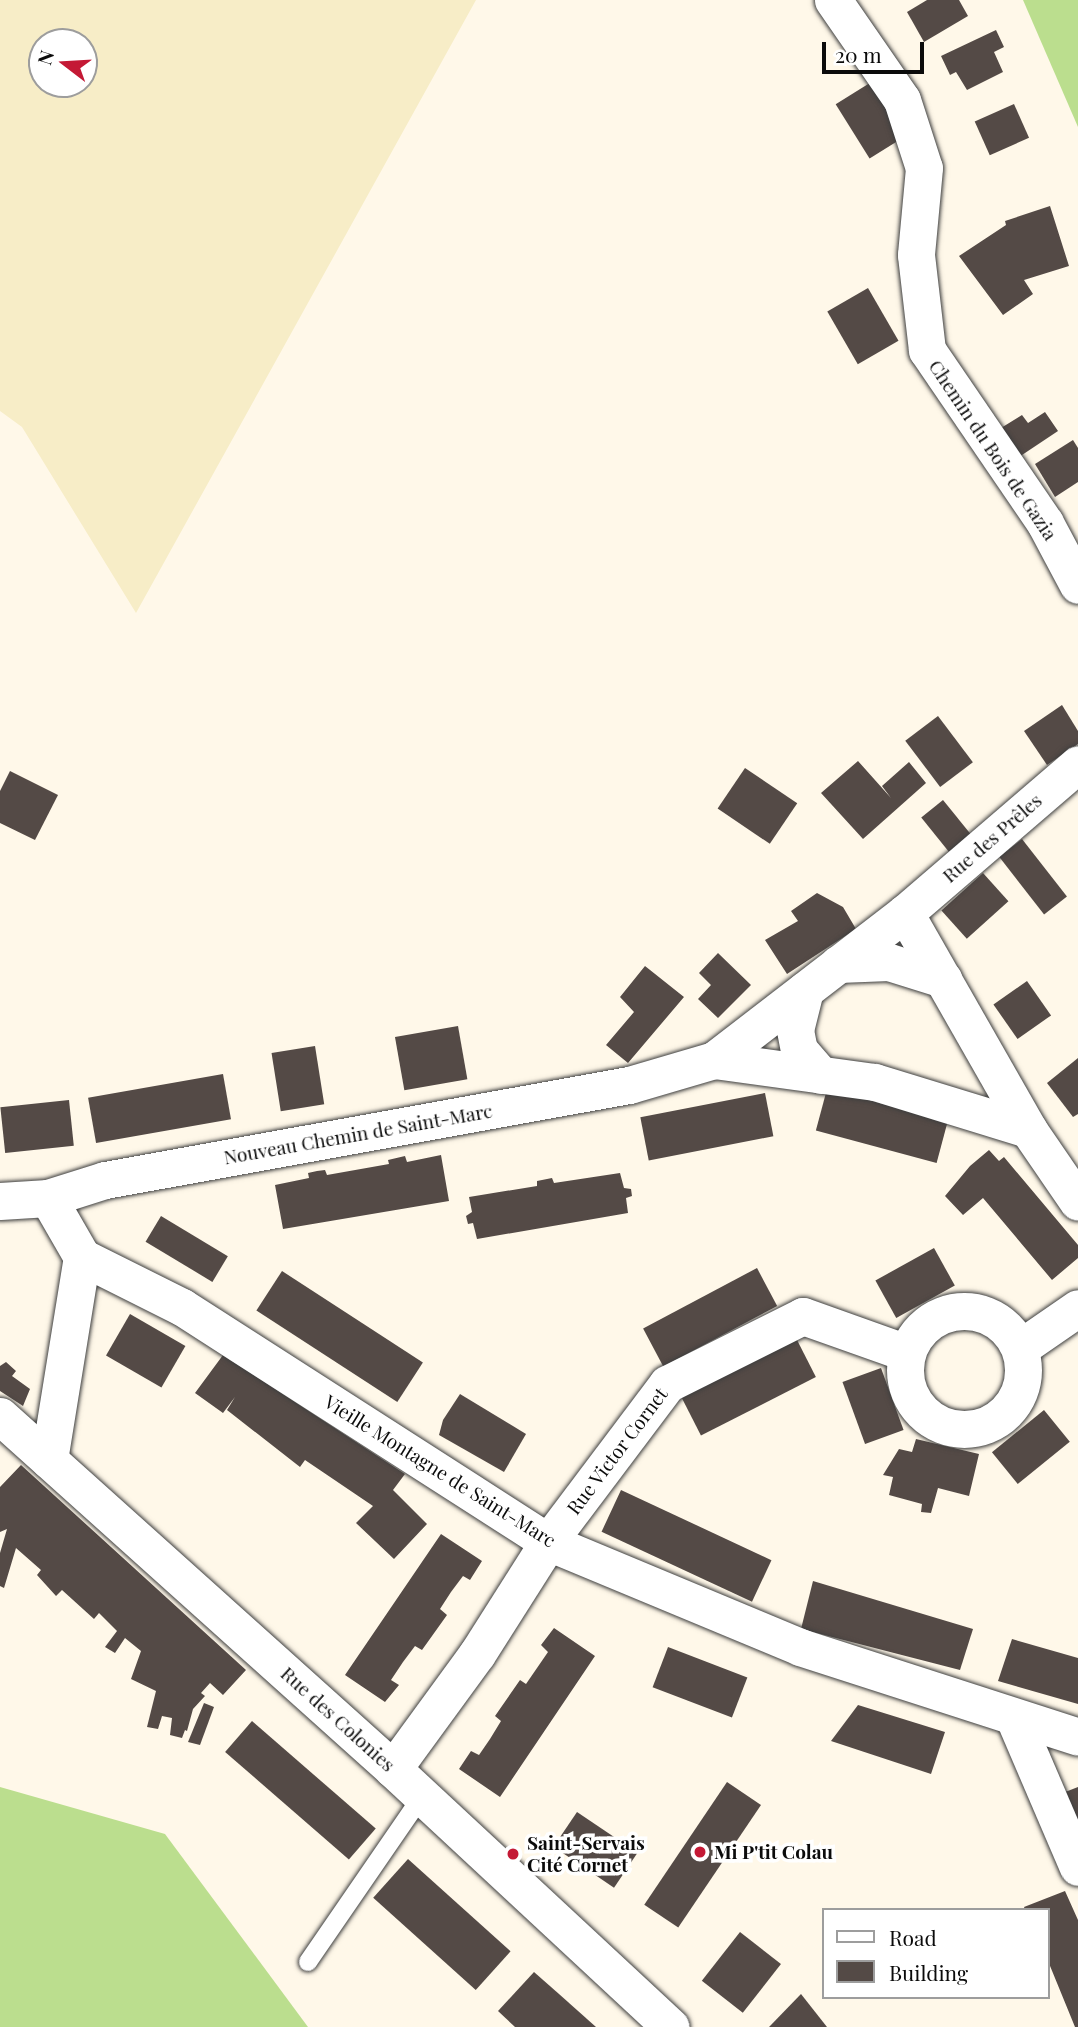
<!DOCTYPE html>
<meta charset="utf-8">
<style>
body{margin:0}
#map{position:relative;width:1078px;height:2027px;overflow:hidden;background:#fff8e9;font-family:"Playfair Display",serif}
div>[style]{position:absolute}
.farmland>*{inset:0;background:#f7edc7}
.forest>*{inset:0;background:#bbde8e}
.building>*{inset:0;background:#544a46;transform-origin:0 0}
.roads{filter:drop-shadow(0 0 2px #3e3e3e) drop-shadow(0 0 2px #3e3e3e)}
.lane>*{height:18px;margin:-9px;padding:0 9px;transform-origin:9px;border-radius:9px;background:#fff}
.street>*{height:37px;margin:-18.5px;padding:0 18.5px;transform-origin:18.5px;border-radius:18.5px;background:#fff}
.street>.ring{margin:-18.5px;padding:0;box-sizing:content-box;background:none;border:37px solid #fff;border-radius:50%}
.dots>*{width:19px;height:19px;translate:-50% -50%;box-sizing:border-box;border:4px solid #fff;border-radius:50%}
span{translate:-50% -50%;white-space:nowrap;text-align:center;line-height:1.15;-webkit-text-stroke:7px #fff;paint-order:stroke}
.street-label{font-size:19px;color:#0b0b0b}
.poi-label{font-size:19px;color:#0b0b0b;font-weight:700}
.left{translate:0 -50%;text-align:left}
.legend{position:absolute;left:822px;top:1908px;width:228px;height:91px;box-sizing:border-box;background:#fff;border:2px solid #9d9d9d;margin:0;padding:9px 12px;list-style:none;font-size:21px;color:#0b0b0b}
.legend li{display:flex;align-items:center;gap:14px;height:35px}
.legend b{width:35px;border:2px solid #9d9d9d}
.north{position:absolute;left:28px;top:28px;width:70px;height:70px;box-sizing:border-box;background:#fff;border:2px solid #9d9d9d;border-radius:50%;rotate:287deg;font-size:19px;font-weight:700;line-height:28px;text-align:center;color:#0b0b0b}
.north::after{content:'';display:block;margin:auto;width:24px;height:32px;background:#c41935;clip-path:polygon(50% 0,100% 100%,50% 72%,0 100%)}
.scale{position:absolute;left:822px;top:42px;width:102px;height:32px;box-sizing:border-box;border:4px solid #0b0b0b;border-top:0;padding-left:9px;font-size:21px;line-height:24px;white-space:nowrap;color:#0b0b0b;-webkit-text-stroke:5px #fff;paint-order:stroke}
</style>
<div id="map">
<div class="farmland">
<i style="clip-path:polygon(evenodd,0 0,476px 0,136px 613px,22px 427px,0 411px,0 0,42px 42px,84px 42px,84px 84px,42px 84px,42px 42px)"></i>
</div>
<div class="forest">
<i style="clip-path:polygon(1023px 0,1078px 0,1078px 127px)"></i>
<i style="clip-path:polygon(0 1787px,165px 1834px,308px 2027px,0 2027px)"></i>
</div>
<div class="building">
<i style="clip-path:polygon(927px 0,959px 0,968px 16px,924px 42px,907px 12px)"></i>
<i style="clip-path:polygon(996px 30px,1004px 47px,994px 52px,1003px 72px,967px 90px,956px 72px,950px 75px,941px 56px)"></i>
<i style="left:873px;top:81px;width:64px;height:44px;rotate:58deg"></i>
<i style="left:1014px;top:104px;width:37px;height:43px;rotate:66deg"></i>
<i style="clip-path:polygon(1050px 206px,1069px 266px,1024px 280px,1033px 294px,1003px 315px,959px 256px,1006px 225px,1005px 221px)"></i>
<i style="left:868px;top:288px;width:61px;height:47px;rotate:60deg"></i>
<i style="clip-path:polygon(1045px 412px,1058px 431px,1019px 457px,1001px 428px,1022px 415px,1028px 423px)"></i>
<i style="clip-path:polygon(1073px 440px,1078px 448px,1078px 482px,1055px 497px,1035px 464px)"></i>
<i style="clip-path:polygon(1062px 705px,1078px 731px,1078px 744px,1047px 765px,1024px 731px)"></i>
<i style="left:938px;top:716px;width:58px;height:41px;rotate:53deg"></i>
<i style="clip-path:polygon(858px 761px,891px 798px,882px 786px,909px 762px,926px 783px,863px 839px,821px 793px)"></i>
<i style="left:745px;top:768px;width:63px;height:49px;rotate:34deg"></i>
<i style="clip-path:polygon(10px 771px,58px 795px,35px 840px,0 823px,0 791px)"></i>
<i style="left:943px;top:800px;width:48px;height:28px;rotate:51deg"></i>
<i style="left:1022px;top:839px;width:73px;height:29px;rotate:52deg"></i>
<i style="left:983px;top:873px;width:38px;height:56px;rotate:48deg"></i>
<i style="clip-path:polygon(817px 893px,843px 907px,856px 929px,787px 974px,765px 940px,798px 921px,791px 911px)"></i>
<i style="clip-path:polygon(718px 953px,751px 985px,718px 1018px,698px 999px,711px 985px,699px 973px)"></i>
<i style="clip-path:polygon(645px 966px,684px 997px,628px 1063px,606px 1045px,634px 1012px,620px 997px)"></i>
<i style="left:1027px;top:981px;width:42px;height:41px;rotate:55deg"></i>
<i style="left:458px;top:1026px;width:54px;height:64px;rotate:80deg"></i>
<i style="left:315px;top:1046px;width:59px;height:44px;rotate:81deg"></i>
<i style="clip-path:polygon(1078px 1058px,1078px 1114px,1073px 1117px,1047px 1083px)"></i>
<i style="left:223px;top:1074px;width:46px;height:137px;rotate:80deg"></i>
<i style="left:827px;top:1089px;width:125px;height:43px;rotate:15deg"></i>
<i style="left:765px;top:1093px;width:44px;height:127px;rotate:79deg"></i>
<i style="left:69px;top:1100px;width:46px;height:69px;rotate:84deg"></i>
<i style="clip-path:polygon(989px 1150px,999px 1161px,1004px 1157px,1078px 1245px,1078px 1258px,1052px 1280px,983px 1198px,963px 1215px,945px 1196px,970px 1166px)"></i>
<i style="clip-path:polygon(441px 1155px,449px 1201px,283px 1229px,275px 1185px,309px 1178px,308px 1173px,317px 1171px,325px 1170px,327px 1175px,389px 1164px,388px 1160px,405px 1156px,407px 1162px)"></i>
<i style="clip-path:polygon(620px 1173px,624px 1188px,631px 1189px,632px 1196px,626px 1198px,628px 1213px,477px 1239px,473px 1223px,468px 1224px,466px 1216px,472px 1212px,469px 1197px,537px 1186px,537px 1181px,552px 1178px,554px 1183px)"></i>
<i style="left:161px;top:1216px;width:78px;height:30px;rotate:31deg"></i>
<i style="left:934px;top:1248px;width:43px;height:67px;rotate:61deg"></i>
<i style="left:757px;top:1268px;width:43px;height:129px;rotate:62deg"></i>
<i style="left:282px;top:1271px;width:168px;height:47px;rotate:33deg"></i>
<i style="left:130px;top:1314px;width:64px;height:48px;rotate:30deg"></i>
<i style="left:795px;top:1336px;width:46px;height:129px;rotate:63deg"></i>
<i style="clip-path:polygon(223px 1355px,405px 1474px,393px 1490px,427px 1524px,394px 1559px,356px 1523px,373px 1506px,305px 1460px,300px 1467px,227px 1410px,235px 1397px,223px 1413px,195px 1393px)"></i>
<i style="clip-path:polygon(6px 1362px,16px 1371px,12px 1376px,30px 1389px,23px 1406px,0 1391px,0 1366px)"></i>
<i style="left:881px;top:1368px;width:66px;height:41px;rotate:70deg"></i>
<i style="clip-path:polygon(460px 1394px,526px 1434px,504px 1472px,439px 1435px,443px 1420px)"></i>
<i style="left:1044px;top:1410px;width:41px;height:67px;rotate:51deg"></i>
<i style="clip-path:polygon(916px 1439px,979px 1454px,969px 1496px,938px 1488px,931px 1513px,921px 1512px,922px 1504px,889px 1495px,893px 1477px,883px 1475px,899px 1449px,912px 1452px)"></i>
<i style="clip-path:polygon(21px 1465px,246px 1670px,223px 1695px,210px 1683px,201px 1693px,205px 1696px,193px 1709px,187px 1731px,185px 1730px,182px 1738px,170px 1735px,172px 1718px,162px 1716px,158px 1729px,147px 1727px,156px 1691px,131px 1679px,141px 1651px,125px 1638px,115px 1653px,105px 1647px,117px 1631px,99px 1613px,94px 1619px,62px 1590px,56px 1596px,37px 1575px,41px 1570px,16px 1548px,4px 1588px,0 1586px,0 1553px,7px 1529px,0 1532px,0 1487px)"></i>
<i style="left:621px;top:1490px;width:166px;height:46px;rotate:25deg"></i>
<i style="clip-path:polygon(441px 1534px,482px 1561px,470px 1580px,463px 1576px,451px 1592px,440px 1609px,447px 1615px,422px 1650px,415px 1646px,403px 1662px,391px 1680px,399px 1685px,385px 1702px,345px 1675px)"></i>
<i style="clip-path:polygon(813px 1581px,973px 1629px,960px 1670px,801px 1629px)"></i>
<i style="clip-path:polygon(554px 1628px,595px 1656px,500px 1797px,459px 1769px,471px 1751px,479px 1755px,490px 1739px,501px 1721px,495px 1716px,520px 1680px,526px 1684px,548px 1652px,541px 1645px)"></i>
<i style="clip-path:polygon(1012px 1639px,1078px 1658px,1078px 1704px,998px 1681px)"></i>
<i style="left:668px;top:1647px;width:85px;height:43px;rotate:21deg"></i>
<i style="clip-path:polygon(204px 1703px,214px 1707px,200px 1745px,188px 1742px)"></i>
<i style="clip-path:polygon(858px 1705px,945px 1732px,931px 1774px,831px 1741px)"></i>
<i style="left:252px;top:1721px;width:164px;height:41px;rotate:41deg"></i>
<i style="left:727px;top:1782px;width:41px;height:148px;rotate:34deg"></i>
<i style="clip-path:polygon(1078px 1787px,1078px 1843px,1055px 1796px)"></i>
<i style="left:577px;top:1812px;width:73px;height:42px;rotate:34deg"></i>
<i style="left:408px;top:1859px;width:138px;height:52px;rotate:42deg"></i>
<i style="clip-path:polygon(1065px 1891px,1078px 1920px,1078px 2027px,1075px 2027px,1048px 1961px,1048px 1910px,1025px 1910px,1024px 1907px)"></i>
<i style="left:740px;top:1932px;width:52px;height:62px;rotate:38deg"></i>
<i style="clip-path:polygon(534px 1972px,559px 1994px,596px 2027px,515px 2027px,498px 2011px)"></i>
<i style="clip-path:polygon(801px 1994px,827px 2027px,769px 2027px)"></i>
</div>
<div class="roads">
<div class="lane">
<i style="left:308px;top:1962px;width:201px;rotate:-55.5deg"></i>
</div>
<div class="street">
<i style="left:833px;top:0;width:121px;rotate:55.4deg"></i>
<i style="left:902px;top:100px;width:71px;rotate:72.1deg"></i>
<i style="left:924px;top:168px;width:87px;rotate:95.3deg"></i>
<i style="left:916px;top:255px;width:96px;rotate:83.4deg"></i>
<i style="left:927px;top:350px;width:209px;rotate:55.7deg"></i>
<i style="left:1045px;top:523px;width:70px;rotate:62deg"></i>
<i style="left:905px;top:913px;width:249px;rotate:60.3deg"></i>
<i style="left:1028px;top:1129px;width:88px;rotate:55.6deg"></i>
<i style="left:838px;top:964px;width:51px;rotate:-2.2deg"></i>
<i style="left:889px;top:962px;width:57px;rotate:17.5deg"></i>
<i style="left:805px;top:990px;width:41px;rotate:104deg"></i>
<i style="left:795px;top:1030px;width:20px;rotate:79deg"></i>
<i style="left:799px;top:1050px;width:33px;rotate:49deg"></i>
<i style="left:714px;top:1060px;width:162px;rotate:7.8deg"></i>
<i style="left:875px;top:1082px;width:160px;rotate:17.1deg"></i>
<i style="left:48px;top:1198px;width:68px;rotate:60deg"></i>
<i style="left:82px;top:1257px;width:112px;rotate:26.6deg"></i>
<i style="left:182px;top:1307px;width:435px;rotate:32.7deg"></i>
<i style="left:548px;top:1542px;width:273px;rotate:22.6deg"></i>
<i style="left:800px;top:1647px;width:292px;rotate:17.9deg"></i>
<i style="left:0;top:1201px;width:48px;rotate:-3.6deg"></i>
<i style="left:48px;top:1198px;width:60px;rotate:-17.5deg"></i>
<i style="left:105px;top:1180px;width:533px;rotate:-10.28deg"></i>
<i style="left:629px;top:1085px;width:89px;rotate:-16.4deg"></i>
<i style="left:714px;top:1060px;width:241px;rotate:-37.6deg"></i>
<i style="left:905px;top:913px;width:228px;rotate:-40.7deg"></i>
<i class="ring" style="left:905px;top:1311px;width:81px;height:81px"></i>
<i style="left:1020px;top:1348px;width:70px;rotate:-34.6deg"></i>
<i style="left:0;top:1416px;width:528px;rotate:41.93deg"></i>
<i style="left:393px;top:1769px;width:379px;rotate:42.9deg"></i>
<i style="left:49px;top:1460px;width:206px;rotate:-80.8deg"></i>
<i style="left:1014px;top:1718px;width:162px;rotate:66.8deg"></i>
<i style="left:393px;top:1769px;width:142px;rotate:-53.9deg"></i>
<i style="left:477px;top:1654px;width:133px;rotate:-57.6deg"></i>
<i style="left:548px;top:1542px;width:198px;rotate:-53deg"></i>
<i style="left:667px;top:1384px;width:152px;rotate:-26.6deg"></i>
<i style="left:803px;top:1316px;width:110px;rotate:19.6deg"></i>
</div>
</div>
<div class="dots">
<i style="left:700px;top:1852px;background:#c41935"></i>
<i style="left:513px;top:1854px;background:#c41935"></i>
</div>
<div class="street-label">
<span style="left:993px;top:450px;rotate:56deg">Chemin du Bois de Gazia</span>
<span style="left:992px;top:838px;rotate:-41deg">Rue des Prêles</span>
<span style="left:358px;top:1134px;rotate:-10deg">Nouveau Chemin de Saint-Marc</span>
<span style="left:617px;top:1451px;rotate:-53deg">Rue Victor Cornet</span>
<span style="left:440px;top:1471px;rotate:32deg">Vieille Montagne de Saint-Marc</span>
<span style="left:338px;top:1719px;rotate:42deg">Rue des Colonies</span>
</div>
<div class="poi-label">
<span class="left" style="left:527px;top:1854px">Saint-Servais<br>Cité Cornet</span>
<span class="left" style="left:714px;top:1852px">Mi P'tit Colau</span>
</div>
<ul class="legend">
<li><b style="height:9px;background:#fff"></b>Road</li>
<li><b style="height:19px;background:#544a46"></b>Building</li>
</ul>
<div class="north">N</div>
<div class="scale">20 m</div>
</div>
